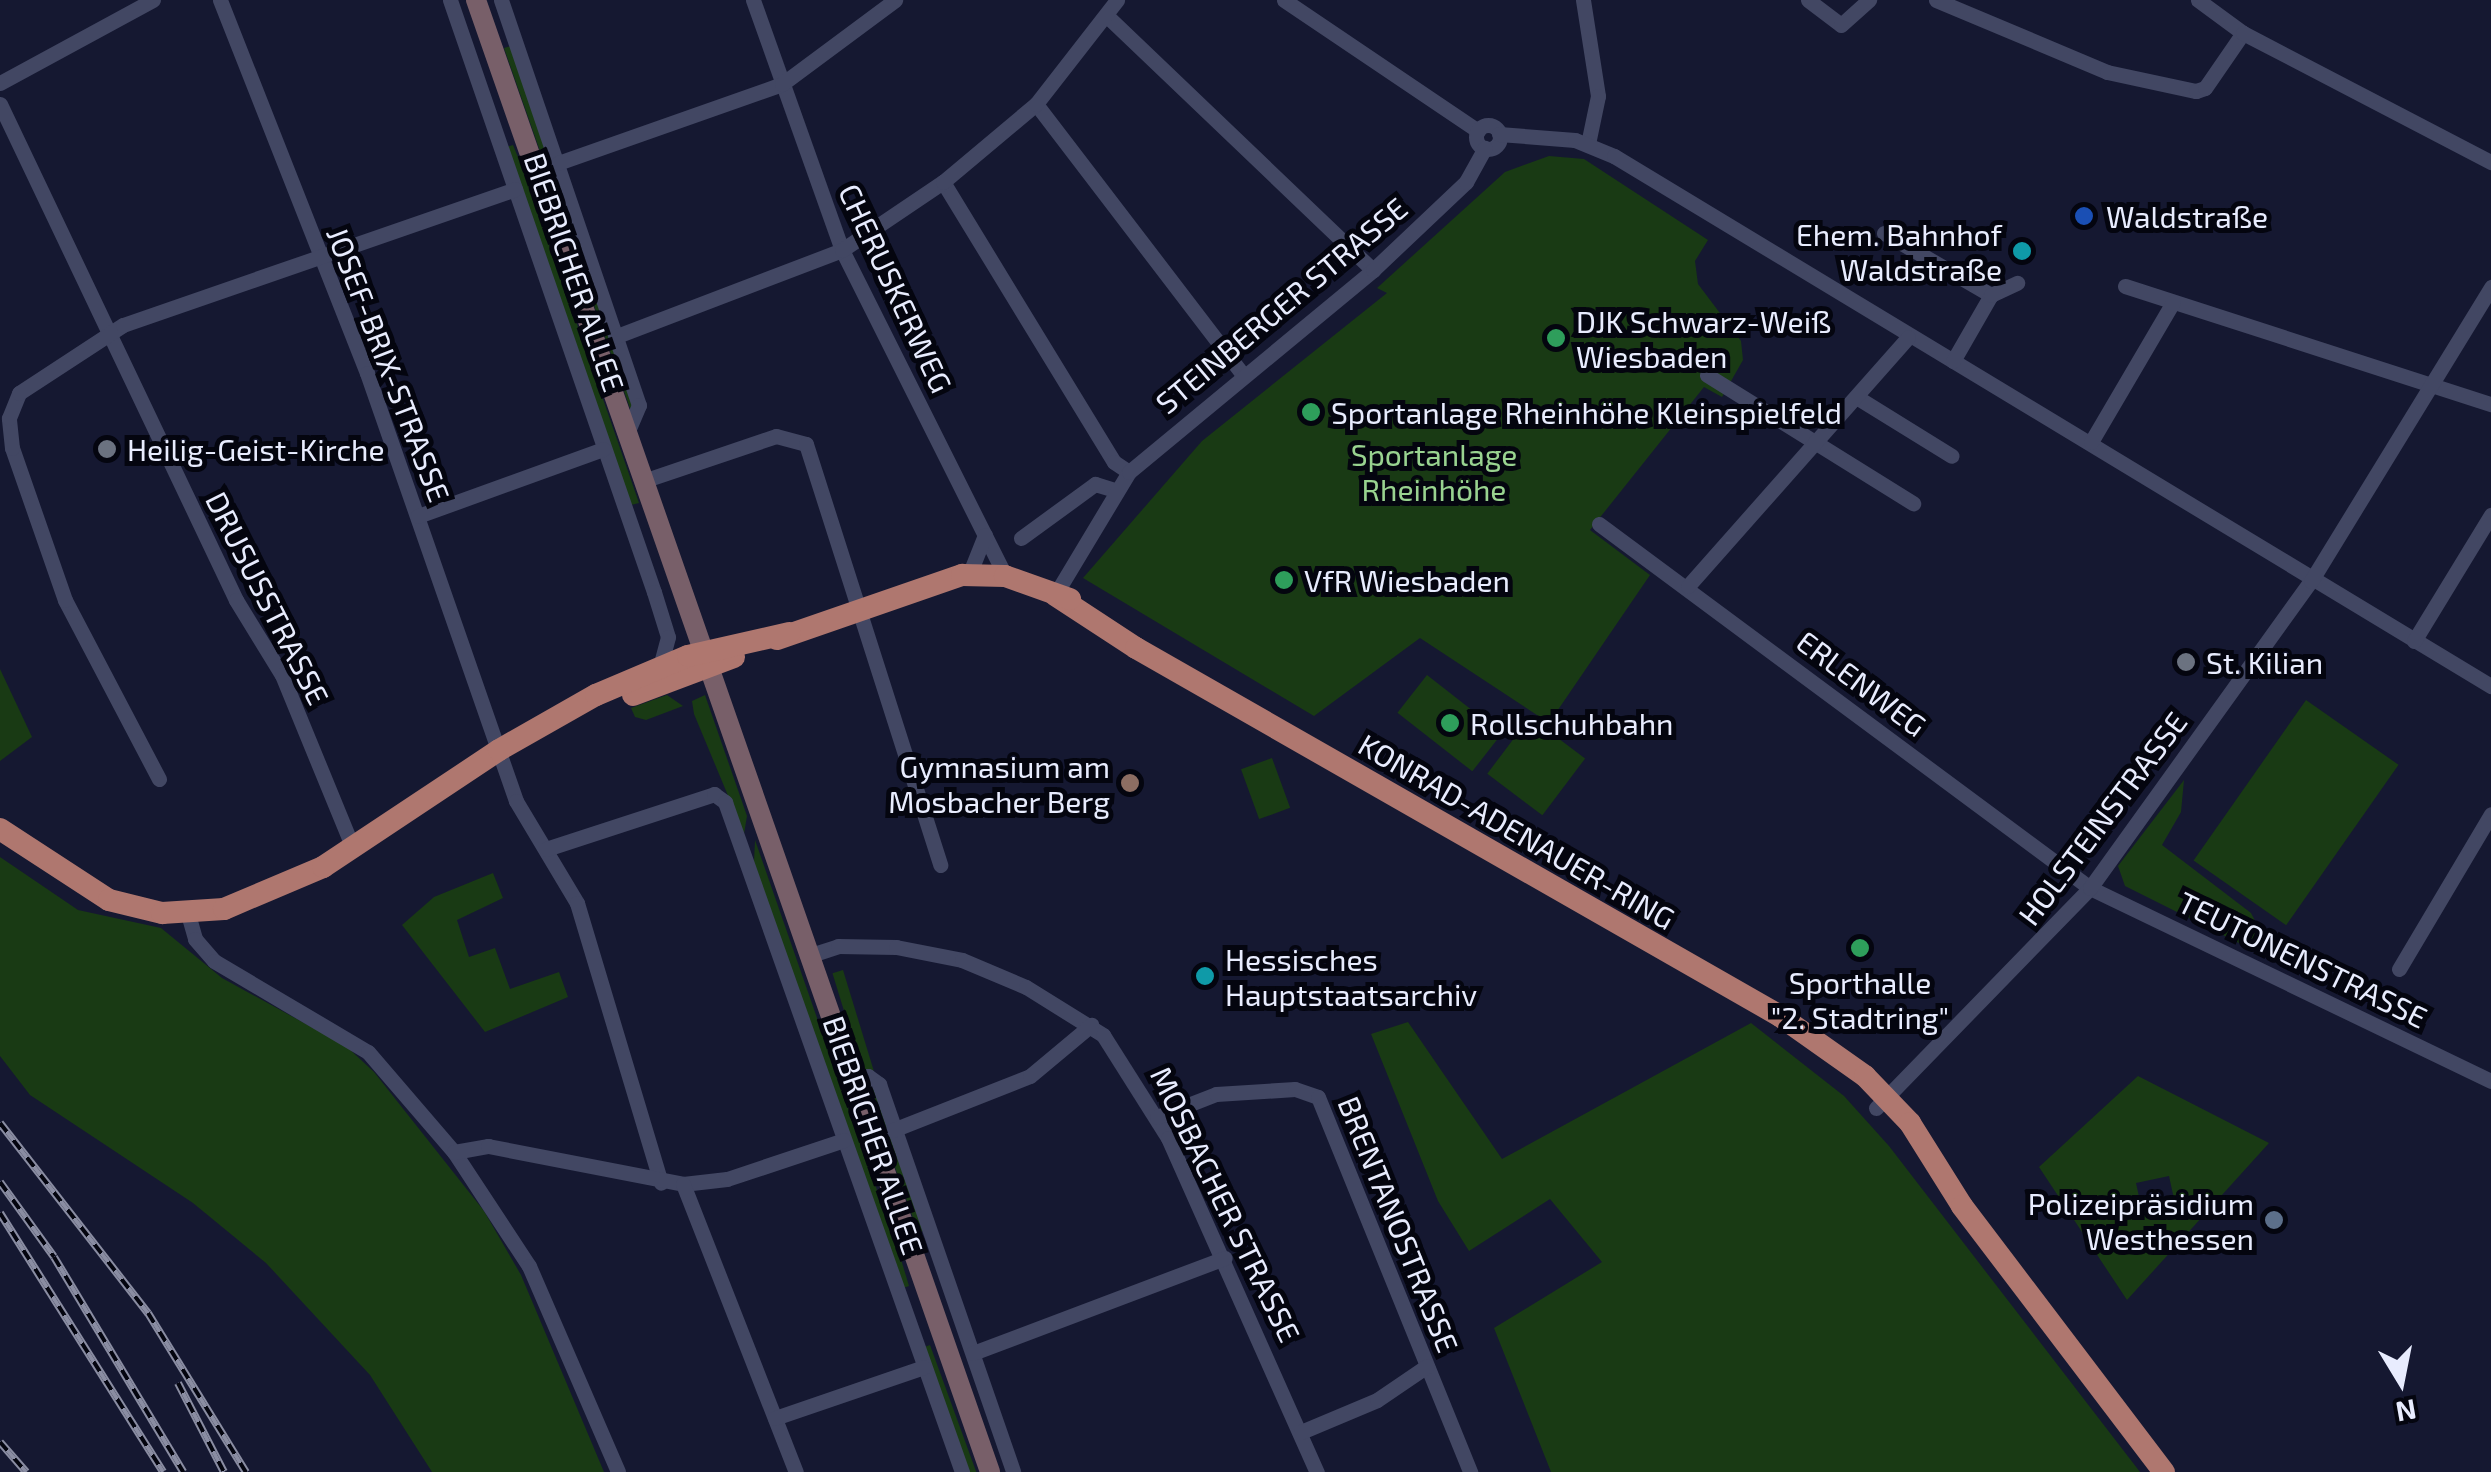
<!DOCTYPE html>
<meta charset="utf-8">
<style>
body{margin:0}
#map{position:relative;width:2491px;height:1472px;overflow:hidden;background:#151831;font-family:"Exo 2",sans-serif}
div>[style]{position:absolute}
.green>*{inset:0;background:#193a14;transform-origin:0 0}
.street>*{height:15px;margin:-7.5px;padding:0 7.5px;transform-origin:7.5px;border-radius:7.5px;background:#424763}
.street>.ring{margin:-7.5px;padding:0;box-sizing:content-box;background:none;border:15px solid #424763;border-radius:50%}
.secondary>*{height:20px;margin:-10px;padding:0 10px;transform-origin:10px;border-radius:10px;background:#785f69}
.primary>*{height:22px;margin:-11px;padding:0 11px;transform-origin:11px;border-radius:11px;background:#af776f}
.rail>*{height:8px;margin-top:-4px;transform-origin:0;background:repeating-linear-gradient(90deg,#04050f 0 11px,#8a8da2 0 22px);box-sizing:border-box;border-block:2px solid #8a8da2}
.dots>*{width:28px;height:28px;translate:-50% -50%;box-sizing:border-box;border:5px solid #04050f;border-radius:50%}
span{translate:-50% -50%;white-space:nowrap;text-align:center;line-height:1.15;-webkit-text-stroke:10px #04050f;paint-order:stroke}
.poi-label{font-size:30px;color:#e8ecfe}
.left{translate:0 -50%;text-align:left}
.right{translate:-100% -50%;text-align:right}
.street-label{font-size:30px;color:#e8ecfe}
.park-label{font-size:30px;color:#99d390}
.north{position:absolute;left:2351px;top:1332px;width:100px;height:100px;-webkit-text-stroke:8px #04050f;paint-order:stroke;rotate:170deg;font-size:28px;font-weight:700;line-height:40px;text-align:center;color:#e8ecfe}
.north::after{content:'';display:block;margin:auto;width:35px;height:45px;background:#e8ecfe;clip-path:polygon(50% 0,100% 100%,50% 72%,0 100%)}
</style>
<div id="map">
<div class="green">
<i style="clip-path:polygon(511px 46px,632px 400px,632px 414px,504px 48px)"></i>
<i style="clip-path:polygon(513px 145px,526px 177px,639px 503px,631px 505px,506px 147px)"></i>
<i style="clip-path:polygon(1549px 156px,1584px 159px,1708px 240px,1695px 261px,1698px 284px,1741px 341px,1743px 360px,1722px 397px,1704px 387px,1590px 530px,1650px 575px,1549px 723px,1420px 638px,1314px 716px,1083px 578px,1202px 441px,1387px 293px,1377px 288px,1505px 172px)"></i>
<i style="clip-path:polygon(0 669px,32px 737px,0 761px)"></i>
<i style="left:1427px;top:675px;width:95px;height:48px;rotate:38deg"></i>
<i style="clip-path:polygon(667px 695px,683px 706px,646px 720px,635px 717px,631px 708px)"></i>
<i style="clip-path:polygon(705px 695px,747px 816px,744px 834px,694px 714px,692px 701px)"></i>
<i style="left:2306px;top:700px;width:113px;height:196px;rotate:35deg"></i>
<i style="left:1530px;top:717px;width:69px;height:71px;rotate:37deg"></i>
<i style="left:1272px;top:758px;width:53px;height:33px;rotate:70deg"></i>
<i style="clip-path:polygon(2184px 780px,2181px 812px,2162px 845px,2251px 913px,2267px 944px,2259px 953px,2125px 886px,2118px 866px)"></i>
<i style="clip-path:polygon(755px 840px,900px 1256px,909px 1286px,900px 1289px,754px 862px)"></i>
<i style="clip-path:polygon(0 857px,78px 910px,161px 928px,222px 978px,346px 1046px,374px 1072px,484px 1211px,521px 1275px,604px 1472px,432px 1472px,370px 1375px,266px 1263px,193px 1203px,30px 1095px,0 1056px)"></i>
<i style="clip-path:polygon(493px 873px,503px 898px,457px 920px,469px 957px,495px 948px,510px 989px,559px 972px,568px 997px,485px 1032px,402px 925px,434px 897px)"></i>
<i style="left:843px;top:970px;width:105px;height:11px;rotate:73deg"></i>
<i style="clip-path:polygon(1408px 1022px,1502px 1159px,1751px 1023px,1844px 1096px,1889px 1146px,2140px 1472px,1551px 1472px,1494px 1328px,1602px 1262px,1550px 1199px,1469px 1251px,1438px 1201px,1371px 1034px)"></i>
<i style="clip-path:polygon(evenodd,2138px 1076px,2269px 1143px,2127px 1300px,2039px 1167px,2138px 1076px,2169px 1176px,2176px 1208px,2143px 1215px,2136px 1183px,2169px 1176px)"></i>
<i style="clip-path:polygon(864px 1080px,875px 1085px,924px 1231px,918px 1232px)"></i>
<i style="left:930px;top:1345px;width:135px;height:9px;rotate:70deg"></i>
</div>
<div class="street">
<i style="left:220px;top:0;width:401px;rotate:68.5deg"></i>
<i style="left:367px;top:373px;width:453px;rotate:70.8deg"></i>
<i style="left:516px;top:801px;width:119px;rotate:59.1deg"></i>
<i style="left:577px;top:903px;width:292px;rotate:73.3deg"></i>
<i style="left:450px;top:0;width:626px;rotate:70.99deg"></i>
<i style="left:654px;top:592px;width:47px;rotate:72.7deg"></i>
<i style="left:668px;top:637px;width:31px;rotate:105deg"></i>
<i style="left:501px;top:0;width:428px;rotate:71.2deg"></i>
<i style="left:639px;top:405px;width:30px;rotate:113deg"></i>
<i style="left:753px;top:0;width:265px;rotate:70.4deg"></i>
<i style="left:842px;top:250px;width:364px;rotate:63.4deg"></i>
<i style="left:1284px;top:0;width:234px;rotate:34deg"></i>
<i style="left:1583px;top:0;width:97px;rotate:81.1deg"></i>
<i style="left:1598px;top:96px;width:49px;rotate:101.8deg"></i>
<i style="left:1808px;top:0;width:41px;rotate:37.1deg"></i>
<i style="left:1841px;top:25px;width:38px;rotate:-42deg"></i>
<i style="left:1936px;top:0;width:186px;rotate:22.8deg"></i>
<i style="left:2107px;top:72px;width:91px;rotate:12.1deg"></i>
<i style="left:2196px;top:91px;width:9px;rotate:-18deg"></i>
<i style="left:2205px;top:88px;width:67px;rotate:-55.4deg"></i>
<i style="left:2198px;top:0;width:56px;rotate:36.3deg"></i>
<i style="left:2243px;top:33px;width:280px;rotate:27.5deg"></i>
<i style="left:1107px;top:16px;width:368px;rotate:43.7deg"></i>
<i style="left:0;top:83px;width:174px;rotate:-28.5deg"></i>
<i style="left:0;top:104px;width:549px;rotate:64.55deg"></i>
<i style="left:236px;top:600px;width:88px;rotate:58.5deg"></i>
<i style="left:282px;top:675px;width:187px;rotate:67.7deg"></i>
<i style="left:1036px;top:104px;width:342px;rotate:52.6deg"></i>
<i class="ring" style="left:1476px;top:125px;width:9px;height:9px"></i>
<i style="left:1499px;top:134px;width:76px;rotate:4.5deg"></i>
<i style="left:1575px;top:140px;width:42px;rotate:22.3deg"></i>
<i style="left:1614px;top:156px;width:1025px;rotate:31.15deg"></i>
<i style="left:558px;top:163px;width:238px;rotate:-19.4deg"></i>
<i style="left:782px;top:84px;width:141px;rotate:-36.6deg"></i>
<i style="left:943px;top:182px;width:328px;rotate:58.6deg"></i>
<i style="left:1114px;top:462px;width:18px;rotate:34deg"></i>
<i style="left:1884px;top:233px;width:124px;rotate:30.1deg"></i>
<i style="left:2125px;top:286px;width:385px;rotate:17.9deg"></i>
<i style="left:617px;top:336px;width:241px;rotate:-20.9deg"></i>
<i style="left:842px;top:250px;width:122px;rotate:-34deg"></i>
<i style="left:943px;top:182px;width:121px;rotate:-40deg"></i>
<i style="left:1036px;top:104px;width:132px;rotate:-52.1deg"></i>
<i style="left:1953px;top:361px;width:76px;rotate:-60.1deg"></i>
<i style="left:1991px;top:295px;width:29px;rotate:-25deg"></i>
<i style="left:1707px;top:375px;width:243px;rotate:31.9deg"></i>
<i style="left:1858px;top:398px;width:110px;rotate:31.7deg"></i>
<i style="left:2091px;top:442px;width:162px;rotate:-59.6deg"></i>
<i style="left:646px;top:480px;width:137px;rotate:-18.7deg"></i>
<i style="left:776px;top:436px;width:31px;rotate:15deg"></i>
<i style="left:806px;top:444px;width:442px;rotate:72.3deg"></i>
<i style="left:418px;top:516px;width:197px;rotate:-19.9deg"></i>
<i style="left:1599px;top:524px;width:611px;rotate:36.55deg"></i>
<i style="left:2090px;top:888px;width:445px;rotate:25.7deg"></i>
<i style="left:1021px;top:538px;width:92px;rotate:-36.1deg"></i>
<i style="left:1095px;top:484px;width:21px;rotate:17deg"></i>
<i style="left:969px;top:575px;width:43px;rotate:-68.2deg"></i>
<i style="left:1688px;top:586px;width:332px;rotate:-48.5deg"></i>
<i style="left:1055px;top:595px;width:144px;rotate:-59deg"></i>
<i style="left:1129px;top:472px;width:317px;rotate:-39.6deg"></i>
<i style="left:1373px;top:270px;width:128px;rotate:-43.4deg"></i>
<i style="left:1466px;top:182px;width:39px;rotate:-61deg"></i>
<i style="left:2414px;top:641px;width:148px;rotate:-58.6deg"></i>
<i style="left:159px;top:779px;width:202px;rotate:-117.7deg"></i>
<i style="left:65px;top:600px;width:161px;rotate:-109.2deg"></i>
<i style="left:12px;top:448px;width:30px;rotate:-96deg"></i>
<i style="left:9px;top:418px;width:27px;rotate:-68deg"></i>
<i style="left:19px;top:393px;width:124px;rotate:-33.2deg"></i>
<i style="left:123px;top:325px;width:415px;rotate:-19.1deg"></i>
<i style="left:546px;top:849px;width:177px;rotate:-18.1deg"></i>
<i style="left:714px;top:794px;width:14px;rotate:36deg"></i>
<i style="left:725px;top:802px;width:711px;rotate:70.52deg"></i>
<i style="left:188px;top:914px;width:26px;rotate:74deg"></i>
<i style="left:195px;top:939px;width:29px;rotate:49deg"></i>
<i style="left:214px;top:961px;width:179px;rotate:30.6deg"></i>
<i style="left:368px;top:1052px;width:132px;rotate:49.3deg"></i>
<i style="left:454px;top:1152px;width:136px;rotate:56.7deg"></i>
<i style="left:529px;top:1266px;width:224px;rotate:66.6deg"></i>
<i style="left:811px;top:955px;width:28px;rotate:-18deg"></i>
<i style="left:838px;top:946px;width:58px;rotate:1deg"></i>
<i style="left:896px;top:947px;width:67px;rotate:11.1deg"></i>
<i style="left:962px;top:960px;width:69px;rotate:22.9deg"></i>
<i style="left:1026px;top:987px;width:91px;rotate:31.9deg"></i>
<i style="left:1103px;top:1035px;width:122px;rotate:57.7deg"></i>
<i style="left:1168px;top:1138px;width:366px;rotate:66deg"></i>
<i style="left:2399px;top:969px;width:180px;rotate:-59.3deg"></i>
<i style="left:851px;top:1078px;width:17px;rotate:-7deg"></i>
<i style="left:868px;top:1076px;width:14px;rotate:36deg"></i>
<i style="left:879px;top:1084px;width:410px;rotate:70.9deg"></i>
<i style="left:1876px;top:1108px;width:307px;rotate:-45.8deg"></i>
<i style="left:2090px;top:888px;width:378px;rotate:-54.3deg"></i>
<i style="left:2311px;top:581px;width:345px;rotate:-58.5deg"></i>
<i style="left:1157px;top:1117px;width:63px;rotate:-21.3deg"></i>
<i style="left:1216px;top:1094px;width:79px;rotate:-3.6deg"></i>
<i style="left:1295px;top:1089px;width:24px;rotate:19deg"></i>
<i style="left:1318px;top:1097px;width:405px;rotate:67.9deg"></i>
<i style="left:893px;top:1130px;width:147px;rotate:-21.5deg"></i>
<i style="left:1030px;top:1076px;width:80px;rotate:-39.9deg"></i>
<i style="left:454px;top:1152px;width:35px;rotate:-10deg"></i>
<i style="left:488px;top:1146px;width:199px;rotate:11deg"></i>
<i style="left:683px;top:1184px;width:44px;rotate:-6.5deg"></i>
<i style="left:727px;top:1179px;width:123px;rotate:-18.4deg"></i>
<i style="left:683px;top:1184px;width:309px;rotate:68.6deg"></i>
<i style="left:973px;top:1353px;width:269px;rotate:-20.7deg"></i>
<i style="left:775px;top:1418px;width:157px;rotate:-18.9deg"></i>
<i style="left:1301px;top:1432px;width:82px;rotate:-22.8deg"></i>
<i style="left:1377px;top:1400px;width:60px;rotate:-34.2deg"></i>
</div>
<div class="secondary">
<i style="left:476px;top:0;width:1559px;rotate:70.75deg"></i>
</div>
<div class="primary">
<i style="left:1055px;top:595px;width:97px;rotate:33.2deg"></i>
<i style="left:1136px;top:648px;width:742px;rotate:29.74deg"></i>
<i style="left:1780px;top:1016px;width:104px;rotate:35.2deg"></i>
<i style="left:1865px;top:1076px;width:65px;rotate:46.2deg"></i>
<i style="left:1910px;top:1123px;width:98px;rotate:57.9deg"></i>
<i style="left:1962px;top:1206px;width:334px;rotate:52.8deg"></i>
<i style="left:777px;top:639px;width:196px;rotate:-19.1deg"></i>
<i style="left:962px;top:575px;width:43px;rotate:1.3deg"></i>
<i style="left:1005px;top:576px;width:69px;rotate:19.5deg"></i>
<i style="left:633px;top:695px;width:108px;rotate:-20.6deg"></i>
<i style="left:0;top:829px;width:130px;rotate:33.1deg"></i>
<i style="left:109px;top:900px;width:55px;rotate:13.8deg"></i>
<i style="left:162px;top:913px;width:62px;rotate:-3.7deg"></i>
<i style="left:224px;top:909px;width:108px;rotate:-23deg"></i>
<i style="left:323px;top:867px;width:211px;rotate:-33.6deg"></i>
<i style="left:499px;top:750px;width:112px;rotate:-29.6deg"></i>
<i style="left:596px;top:695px;width:100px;rotate:-23deg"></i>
<i style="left:688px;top:656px;width:104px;rotate:-12.8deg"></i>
</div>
<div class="rail">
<i style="left:0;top:1123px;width:241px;rotate:52.1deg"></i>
<i style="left:148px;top:1313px;width:187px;rotate:58.4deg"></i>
<i style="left:0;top:1182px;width:92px;rotate:54.2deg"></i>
<i style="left:54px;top:1257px;width:251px;rotate:59deg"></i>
<i style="left:0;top:1213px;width:306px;rotate:57.8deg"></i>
<i style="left:178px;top:1383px;width:100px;rotate:62.7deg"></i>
<i style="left:0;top:1442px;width:40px;rotate:49deg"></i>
</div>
<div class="dots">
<i style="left:2084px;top:216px;background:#1a4fb4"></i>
<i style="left:2022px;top:251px;background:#0f9aa8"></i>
<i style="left:1556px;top:338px;background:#2e9e5b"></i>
<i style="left:1311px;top:412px;background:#2e9e5b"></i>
<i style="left:107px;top:449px;background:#6b7280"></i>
<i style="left:1284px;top:580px;background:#2e9e5b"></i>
<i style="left:2186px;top:662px;background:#6b7280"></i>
<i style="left:1450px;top:723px;background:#2e9e5b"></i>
<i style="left:1130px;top:783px;background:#8d6e63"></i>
<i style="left:1860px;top:948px;background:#2e9e5b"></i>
<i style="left:1205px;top:976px;background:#0f9aa8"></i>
<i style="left:2274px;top:1220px;background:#5c6f8a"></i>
</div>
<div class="poi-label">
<span class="left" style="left:2106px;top:216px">Waldstraße</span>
<span class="right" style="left:2002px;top:251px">Ehem. Bahnhof<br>Waldstraße</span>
<span class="left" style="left:1576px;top:338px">DJK Schwarz-Weiß<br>Wiesbaden</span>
<span class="left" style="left:1331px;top:412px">Sportanlage Rheinhöhe Kleinspielfeld</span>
<span class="left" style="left:127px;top:449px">Heilig-Geist-Kirche</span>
<span class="left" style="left:1304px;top:580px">VfR Wiesbaden</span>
<span class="left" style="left:2206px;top:662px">St. Kilian</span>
<span class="left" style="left:1470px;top:723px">Rollschuhbahn</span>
<span class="right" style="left:1110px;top:783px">Gymnasium am<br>Mosbacher Berg</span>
<span class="left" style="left:1225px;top:976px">Hessisches<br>Hauptstaatsarchiv</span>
<span style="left:1860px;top:999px">Sporthalle<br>"2. Stadtring"</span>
<span class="right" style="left:2254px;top:1220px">Polizeipräsidium<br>Westhessen</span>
</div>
<div class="street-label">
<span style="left:575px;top:272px;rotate:71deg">BIEBRICHER ALLEE</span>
<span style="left:896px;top:288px;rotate:65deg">CHERUSKERWEG</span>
<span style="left:1281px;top:305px;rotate:-40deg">STEINBERGER STRASSE</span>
<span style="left:389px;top:364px;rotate:69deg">JOSEF-BRIX-STRASSE</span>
<span style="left:268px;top:598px;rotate:63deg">DRUSUSSTRASSE</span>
<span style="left:1862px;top:683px;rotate:37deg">ERLENWEG</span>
<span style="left:2102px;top:818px;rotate:-53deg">HOLSTEINSTRASSE</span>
<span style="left:1517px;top:831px;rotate:30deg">KONRAD-ADENAUER-RING</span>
<span style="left:2303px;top:959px;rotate:26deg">TEUTONENSTRASSE</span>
<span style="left:874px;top:1135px;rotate:71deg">BIEBRICHER ALLEE</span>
<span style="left:1226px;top:1204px;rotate:64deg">MOSBACHER STRASSE</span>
<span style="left:1399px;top:1224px;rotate:68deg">BRENTANOSTRASSE</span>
</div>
<div class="park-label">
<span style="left:1434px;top:471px">Sportanlage<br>Rheinhöhe</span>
</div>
<div class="north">N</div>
</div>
